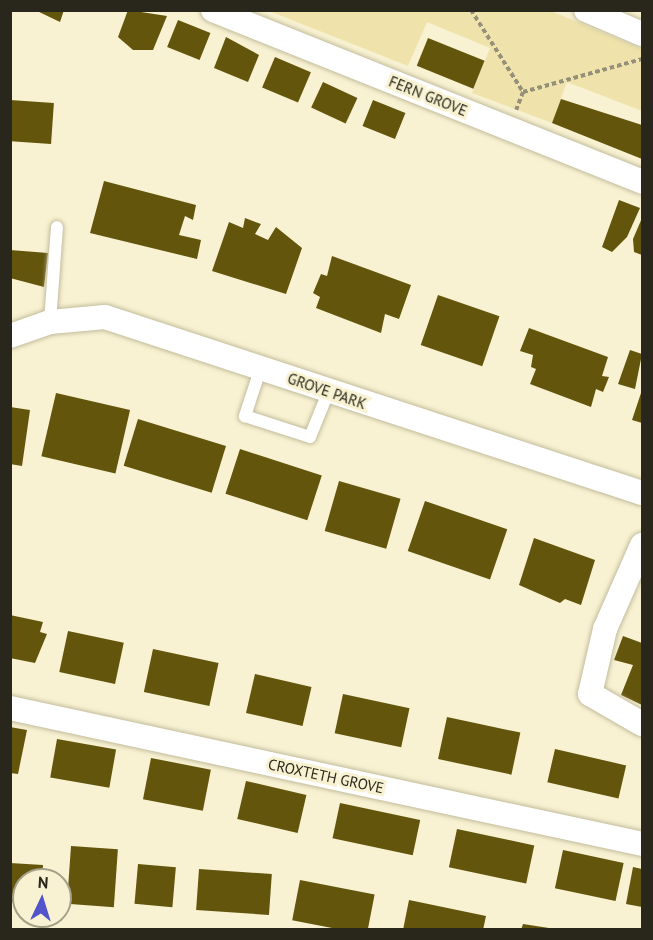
<!DOCTYPE html>
<style>
body{margin:0}
#map{position:relative;width:653px;height:940px;overflow:hidden;background:#f8f2d2;font-family:"PT Sans",sans-serif}
div>[style]{position:absolute}
.green>*{inset:0;background:#efe3ab}
.building>*{inset:0;background:#63550c;transform-origin:0 0}
.path>*{height:4px;margin-top:-2px;transform-origin:0;background:repeating-linear-gradient(90deg,#949079 0 4.5px,transparent 0 7.5px)}
.roads{filter:drop-shadow(0 0 2px #c2bc9d) drop-shadow(0 0 2px #c2bc9d)}
.lane>*{height:12px;margin:-6px;padding:0 6px;transform-origin:6px;border-radius:6px;background:#fff}
.street>*{height:24px;margin:-12px;padding:0 12px;transform-origin:12px;border-radius:12px;background:#fff}
span{translate:-50% -50%;white-space:nowrap;text-align:center;line-height:1.15;-webkit-text-stroke:6px #f8f2d2;paint-order:stroke}
.street-label{font-size:15px;color:#29271b}
.frame{position:absolute;inset:0;border:12px solid #29271b;pointer-events:none}
.north{position:absolute;left:12px;top:868px;width:60px;height:60px;box-sizing:border-box;background:#f8f2d2;border:2px solid #a5a189;border-radius:50%;rotate:4deg;font-size:16px;font-weight:700;line-height:24px;text-align:center;color:#29271b}
.north::after{content:'';display:block;margin:auto;width:21px;height:27px;background:#5354cb;clip-path:polygon(50% 0,100% 100%,50% 72%,0 100%)}
</style>
<div id="map">
<div class="green">
<i style="clip-path:polygon(269px 11px,551px 11px,642px 49px,642px 111px,567px 82px,552px 123px,472px 93px,490px 48px,427px 22px,408px 66px)"></i>
</div>
<div class="building">
<i style="clip-path:polygon(35px 10px,64px 10px,60px 22px)"></i>
<i style="clip-path:polygon(128px 10px,167px 16px,153px 50px,133px 50px,118px 37px)"></i>
<i style="left:178px;top:20px;width:35px;height:29px;rotate:22deg"></i>
<i style="clip-path:polygon(226px 37px,259px 55px,248px 82px,214px 68px)"></i>
<i style="left:428px;top:38px;width:61px;height:30px;rotate:22deg"></i>
<i style="left:275px;top:57px;width:39px;height:33px;rotate:23deg"></i>
<i style="left:323px;top:82px;width:38px;height:28px;rotate:25deg"></i>
<i style="clip-path:polygon(561px 99px,642px 125px,642px 159px,552px 123px)"></i>
<i style="left:10px;top:100px;width:44px;height:41px;rotate:4deg"></i>
<i style="left:373px;top:100px;width:35px;height:28px;rotate:22deg"></i>
<i style="clip-path:polygon(104px 181px,196px 205px,193px 220px,185px 216px,179px 235px,201px 240px,197px 259px,90px 233px)"></i>
<i style="clip-path:polygon(619px 200px,640px 208px,627px 237px,612px 252px,602px 247px)"></i>
<i style="clip-path:polygon(245px 218px,261px 224px,255px 234px,268px 240px,276px 227px,302px 248px,286px 294px,212px 271px,229px 222px,243px 228px)"></i>
<i style="clip-path:polygon(642px 218px,642px 255px,634px 252px,633px 239px)"></i>
<i style="clip-path:polygon(10px 250px,48px 253px,44px 287px,10px 278px)"></i>
<i style="clip-path:polygon(332px 256px,411px 285px,399px 319px,385px 314px,381px 333px,316px 308px,320px 297px,313px 293px,321px 274px,327px 276px)"></i>
<i style="left:438px;top:295px;width:65px;height:53px;rotate:19deg"></i>
<i style="clip-path:polygon(529px 328px,608px 357px,602px 376px,609px 377px,603px 392px,596px 389px,591px 407px,530px 384px,536px 369px,531px 367px,533px 355px,520px 351px)"></i>
<i style="clip-path:polygon(630px 350px,642px 354px,635px 389px,618px 384px)"></i>
<i style="clip-path:polygon(642px 390px,642px 423px,632px 420px)"></i>
<i style="left:56px;top:393px;width:76px;height:65px;rotate:13deg"></i>
<i style="clip-path:polygon(10px 407px,30px 410px,22px 466px,10px 464px)"></i>
<i style="left:138px;top:419px;width:92px;height:49px;rotate:17deg"></i>
<i style="left:240px;top:449px;width:86px;height:47px;rotate:18deg"></i>
<i style="left:339px;top:481px;width:64px;height:52px;rotate:16deg"></i>
<i style="left:425px;top:501px;width:87px;height:53px;rotate:19deg"></i>
<i style="clip-path:polygon(534px 538px,595px 560px,581px 605px,565px 599px,560px 603px,519px 585px)"></i>
<i style="clip-path:polygon(10px 615px,43px 622px,40px 632px,47px 634px,35px 663px,10px 658px)"></i>
<i style="left:68px;top:631px;width:57px;height:42px;rotate:12deg"></i>
<i style="clip-path:polygon(623px 636px,642px 643px,642px 705px,621px 695px,633px 665px,614px 660px)"></i>
<i style="left:153px;top:649px;width:67px;height:44px;rotate:12deg"></i>
<i style="left:255px;top:674px;width:58px;height:40px;rotate:13deg"></i>
<i style="left:343px;top:694px;width:68px;height:40px;rotate:12deg"></i>
<i style="left:447px;top:717px;width:75px;height:43px;rotate:12deg"></i>
<i style="clip-path:polygon(10px 727px,27px 730px,18px 774px,10px 773px)"></i>
<i style="left:57px;top:739px;width:60px;height:39px;rotate:10deg"></i>
<i style="left:555px;top:749px;width:73px;height:34px;rotate:13deg"></i>
<i style="left:151px;top:758px;width:61px;height:42px;rotate:11deg"></i>
<i style="left:246px;top:781px;width:62px;height:39px;rotate:13deg"></i>
<i style="left:340px;top:803px;width:82px;height:36px;rotate:12deg"></i>
<i style="left:457px;top:829px;width:79px;height:39px;rotate:12deg"></i>
<i style="left:71px;top:846px;width:47px;height:58px;rotate:4deg"></i>
<i style="left:563px;top:850px;width:62px;height:39px;rotate:12deg"></i>
<i style="clip-path:polygon(10px 863px,43px 865px,42px 880px,24px 880px,24px 903px,10px 902px)"></i>
<i style="left:138px;top:864px;width:38px;height:40px;rotate:5deg"></i>
<i style="clip-path:polygon(633px 867px,642px 869px,642px 907px,626px 904px)"></i>
<i style="left:199px;top:869px;width:73px;height:41px;rotate:4deg"></i>
<i style="left:300px;top:880px;width:76px;height:41px;rotate:11deg"></i>
<i style="clip-path:polygon(409px 900px,486px 916px,483px 930px,403px 930px)"></i>
<i style="clip-path:polygon(523px 924px,549px 928px,548px 930px,521px 930px)"></i>
</div>
<div class="path">
<i style="left:471px;top:10px;width:97px;rotate:57.6deg"></i>
<i style="left:523px;top:92px;width:19px;rotate:111deg"></i>
<i style="left:523px;top:92px;width:123px;rotate:-15.5deg"></i>
</div>
<div class="roads">
<div class="lane">
<i style="left:50px;top:322px;width:95px;rotate:-85.8deg"></i>
<i style="left:261px;top:367px;width:52px;rotate:108.1deg"></i>
<i style="left:245px;top:416px;width:68px;rotate:17.9deg"></i>
<i style="left:310px;top:437px;width:48px;rotate:-67.8deg"></i>
</div>
<div class="street">
<i style="left:213px;top:10px;width:462px;rotate:21.8deg"></i>
<i style="left:586px;top:10px;width:61px;rotate:23.2deg"></i>
<i style="left:10px;top:336px;width:42px;rotate:-19.3deg"></i>
<i style="left:50px;top:322px;width:55px;rotate:-5.2deg"></i>
<i style="left:105px;top:317px;width:565px;rotate:18.15deg"></i>
<i style="left:10px;top:708px;width:646px;rotate:12.14deg"></i>
<i style="left:642px;top:724px;width:60px;rotate:-150deg"></i>
<i style="left:590px;top:694px;width:67px;rotate:-77deg"></i>
<i style="left:605px;top:629px;width:92px;rotate:-66.2deg"></i>
</div>
</div>
<div class="street-label">
<span style="left:428px;top:96px;rotate:22deg">FERN GROVE</span>
<span style="left:327px;top:391px;rotate:19deg">GROVE PARK</span>
<span style="left:326px;top:776px;rotate:12deg">CROXTETH GROVE</span>
</div>
<div class="frame"></div>
<div class="north">N</div>
</div>
